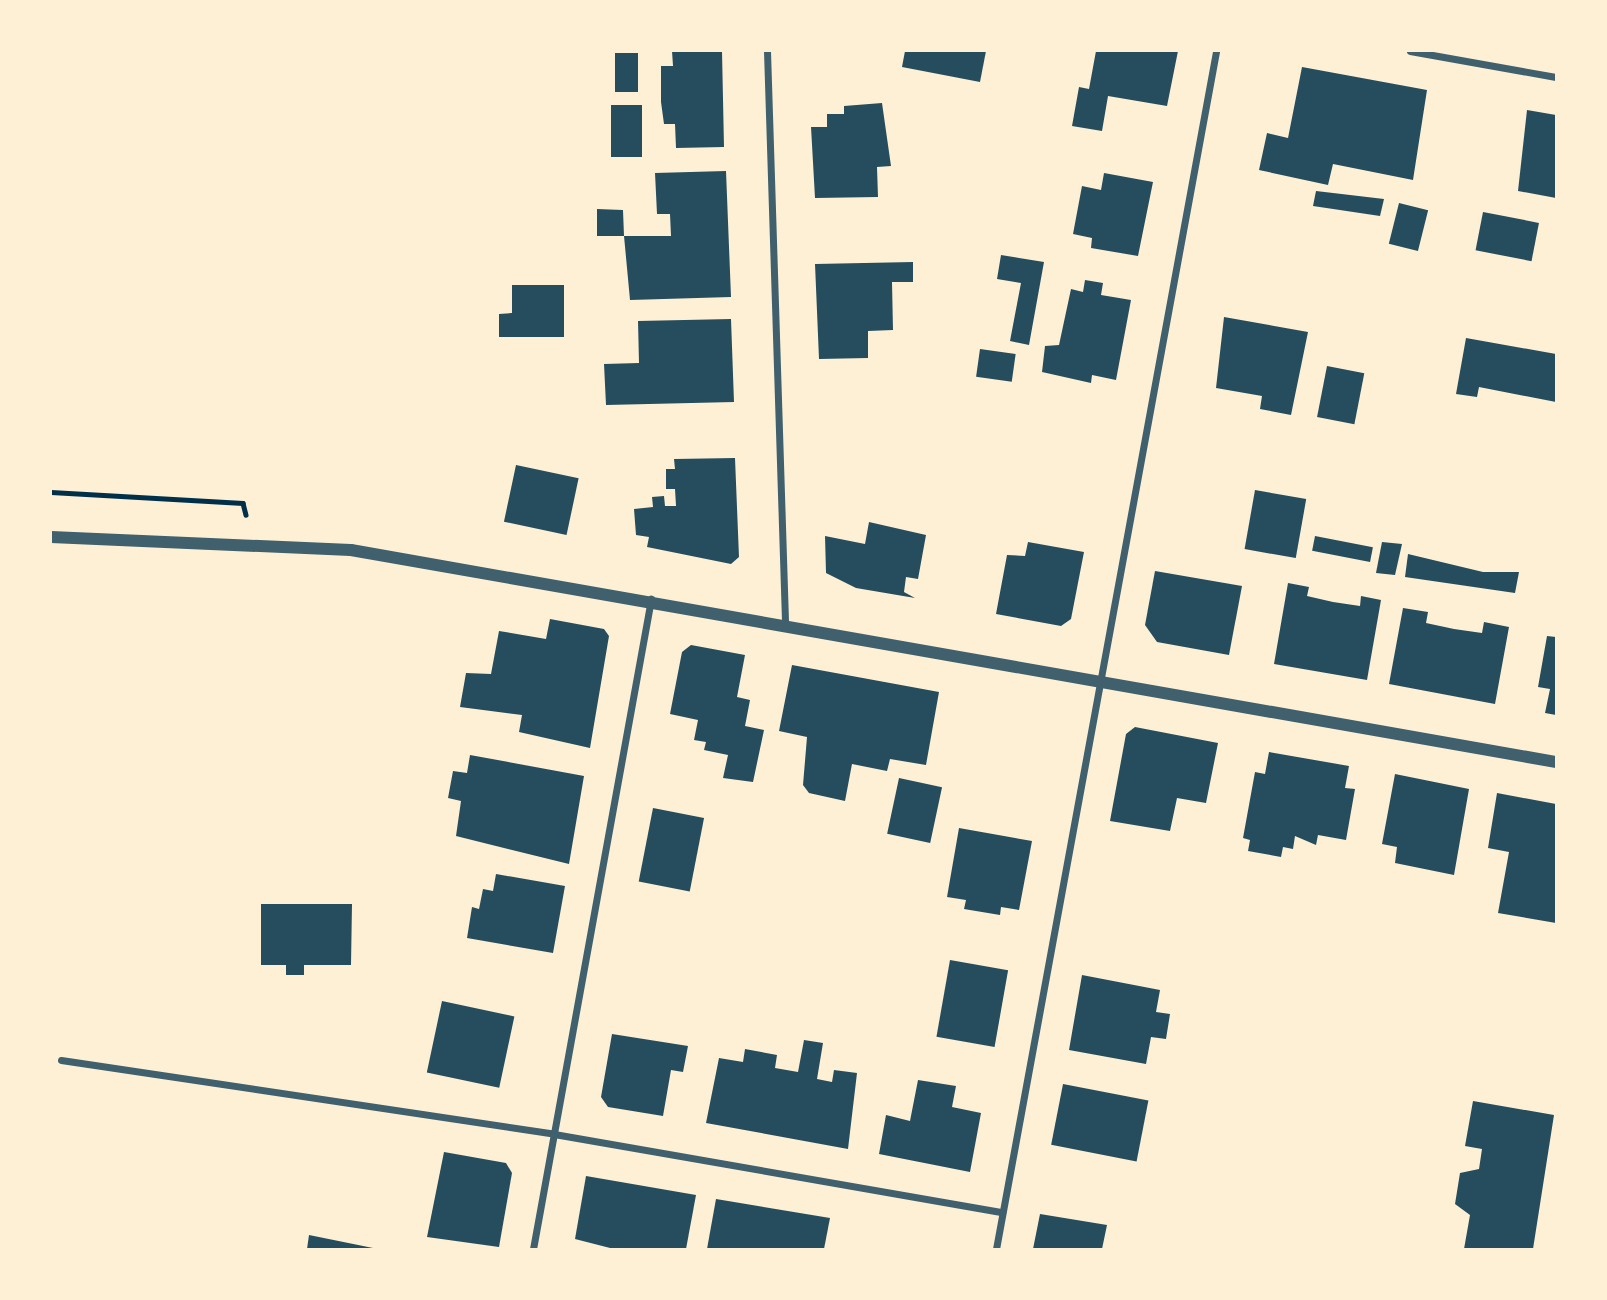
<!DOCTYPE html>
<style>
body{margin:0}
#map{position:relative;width:1607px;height:1300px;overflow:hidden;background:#fdf0d5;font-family:"IBM Plex Serif",serif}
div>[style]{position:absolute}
.building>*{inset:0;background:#264d5e;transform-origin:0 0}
.path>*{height:4.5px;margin:-2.25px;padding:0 2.25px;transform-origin:2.25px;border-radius:2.25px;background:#003049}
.minor>*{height:7px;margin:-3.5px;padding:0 3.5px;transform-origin:3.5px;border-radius:3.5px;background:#3f606c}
.tertiary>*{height:12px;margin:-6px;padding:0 6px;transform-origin:6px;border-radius:6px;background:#3f606c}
span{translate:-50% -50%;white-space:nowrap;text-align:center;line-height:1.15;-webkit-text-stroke:7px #fdf0d5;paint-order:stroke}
.frame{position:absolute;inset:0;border:52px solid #fdf0d5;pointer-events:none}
</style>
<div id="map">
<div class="building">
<i style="clip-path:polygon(672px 51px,722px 51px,724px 147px,676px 148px,675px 124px,664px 124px,661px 102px,661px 66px,673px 66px)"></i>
<i style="clip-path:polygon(905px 51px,986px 51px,980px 82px,902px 67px)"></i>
<i style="clip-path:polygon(1096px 51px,1178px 51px,1167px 106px,1108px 96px,1102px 131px,1072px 126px,1079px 87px,1089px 89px)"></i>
<i style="left:615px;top:53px;width:23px;height:39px"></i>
<i style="clip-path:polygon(1302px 67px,1427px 90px,1413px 180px,1333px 164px,1328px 185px,1259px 170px,1267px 133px,1288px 138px)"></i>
<i style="clip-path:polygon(882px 103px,891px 166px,877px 167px,878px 197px,815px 198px,811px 127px,827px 127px,827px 114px,844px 114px,844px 106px)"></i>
<i style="left:611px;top:105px;width:31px;height:52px"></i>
<i style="clip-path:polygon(1527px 110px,1556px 115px,1556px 198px,1518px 191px)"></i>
<i style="clip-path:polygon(726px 171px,731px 297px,630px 300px,624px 236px,597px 236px,597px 209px,623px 210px,624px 236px,671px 236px,670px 214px,657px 214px,655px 173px)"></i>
<i style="clip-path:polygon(1104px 173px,1153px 182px,1138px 256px,1091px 248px,1092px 238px,1073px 234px,1082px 186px,1101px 190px)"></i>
<i style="clip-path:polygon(1316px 191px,1384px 199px,1380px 216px,1313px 206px)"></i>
<i style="left:1399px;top:203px;width:30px;height:42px;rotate:14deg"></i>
<i style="left:1483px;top:212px;width:57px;height:39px;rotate:11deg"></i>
<i style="clip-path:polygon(1001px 255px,1044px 262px,1029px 345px,1010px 341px,1021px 283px,997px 279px)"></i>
<i style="clip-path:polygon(913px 262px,913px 282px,892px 282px,893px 330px,868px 331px,868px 358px,819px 359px,815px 264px)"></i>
<i style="clip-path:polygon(1085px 280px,1103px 283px,1101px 295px,1131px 300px,1116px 380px,1092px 375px,1091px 383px,1042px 372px,1045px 346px,1059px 345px,1071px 289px,1083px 292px)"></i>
<i style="clip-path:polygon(512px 285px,564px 285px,564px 337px,499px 337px,499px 314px,512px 313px)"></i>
<i style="clip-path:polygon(1224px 317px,1308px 332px,1291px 415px,1260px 409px,1262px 396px,1216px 388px)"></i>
<i style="clip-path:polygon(731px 319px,734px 402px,606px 405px,604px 364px,639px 363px,638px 321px)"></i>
<i style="clip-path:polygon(1466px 338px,1556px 354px,1556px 402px,1479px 387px,1477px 397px,1456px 394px)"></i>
<i style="left:980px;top:349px;width:36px;height:28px;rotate:8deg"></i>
<i style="left:1327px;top:366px;width:38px;height:52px;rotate:11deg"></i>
<i style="clip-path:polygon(735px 458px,739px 557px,731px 564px,647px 547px,649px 537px,636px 535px,634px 509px,653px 507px,652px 497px,664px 496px,665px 506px,676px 506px,675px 489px,666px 489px,666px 469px,675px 469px,674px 459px)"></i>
<i style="left:516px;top:465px;width:64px;height:58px;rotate:12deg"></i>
<i style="left:1255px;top:490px;width:52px;height:60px;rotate:10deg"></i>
<i style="clip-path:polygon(869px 522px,926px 535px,918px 579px,906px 577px,904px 592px,915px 598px,856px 588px,826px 573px,825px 536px,865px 544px)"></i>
<i style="left:1315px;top:536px;width:59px;height:15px;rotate:11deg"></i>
<i style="clip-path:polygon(1028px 542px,1084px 552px,1071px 619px,1061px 626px,996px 614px,1007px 555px,1025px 556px)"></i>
<i style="clip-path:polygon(1382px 542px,1402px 544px,1395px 575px,1376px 573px)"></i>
<i style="clip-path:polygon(1408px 554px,1483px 572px,1519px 572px,1515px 593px,1405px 577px)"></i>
<i style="clip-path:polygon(1155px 571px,1242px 586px,1229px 655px,1157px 642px,1145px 625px)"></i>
<i style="clip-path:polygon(1288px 583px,1309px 587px,1307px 596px,1333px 602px,1360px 606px,1361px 596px,1381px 600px,1367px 680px,1274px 664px)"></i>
<i style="clip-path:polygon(1403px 608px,1428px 612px,1426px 623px,1454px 629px,1482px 633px,1484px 622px,1509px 627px,1495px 704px,1389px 684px)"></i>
<i style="clip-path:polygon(550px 619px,604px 629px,609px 636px,590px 748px,519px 732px,522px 715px,460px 707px,466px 673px,491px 674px,499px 631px,546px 639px)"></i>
<i style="clip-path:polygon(1547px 636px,1556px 637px,1556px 715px,1545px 713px,1550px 689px,1538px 687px)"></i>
<i style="clip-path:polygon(691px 645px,745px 655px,737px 697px,750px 700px,745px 726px,764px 730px,753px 782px,723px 778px,728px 755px,704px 750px,706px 742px,694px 740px,698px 720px,670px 714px,682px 652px)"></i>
<i style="clip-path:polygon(792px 665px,939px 692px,926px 765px,890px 759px,887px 771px,852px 764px,845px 801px,809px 793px,803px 785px,807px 737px,779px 731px)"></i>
<i style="clip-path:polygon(1135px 727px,1218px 743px,1206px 803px,1177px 798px,1170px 831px,1110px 821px,1126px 734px)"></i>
<i style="clip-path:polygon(1269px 752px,1349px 766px,1345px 788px,1355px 789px,1346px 840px,1318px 835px,1316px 845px,1295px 836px,1293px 849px,1283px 847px,1281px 857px,1248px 851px,1250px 840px,1243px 838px,1255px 772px,1265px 774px)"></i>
<i style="clip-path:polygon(470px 755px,584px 776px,569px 864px,456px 836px,461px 801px,448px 798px,453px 771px,467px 773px)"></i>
<i style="clip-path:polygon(1395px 774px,1469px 789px,1454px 875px,1395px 863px,1397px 847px,1382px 844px)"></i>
<i style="left:899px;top:778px;width:44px;height:57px;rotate:12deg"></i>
<i style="clip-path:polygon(1497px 793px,1556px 804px,1556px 923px,1498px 913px,1509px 852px,1488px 848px)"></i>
<i style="left:653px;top:808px;width:52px;height:75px;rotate:11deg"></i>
<i style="clip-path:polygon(959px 828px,1032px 841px,1019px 910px,1001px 907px,1000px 915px,964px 909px,966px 900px,947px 897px)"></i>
<i style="clip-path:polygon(496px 874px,565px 886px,553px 953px,467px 938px,472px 907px,479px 909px,483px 889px,493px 891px)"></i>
<i style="clip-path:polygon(261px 904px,352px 904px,351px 965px,304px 965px,304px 975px,286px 975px,286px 965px,261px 965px)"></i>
<i style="left:950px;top:960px;width:59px;height:78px;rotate:10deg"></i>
<i style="clip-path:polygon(1082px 975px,1160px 990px,1156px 1012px,1170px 1014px,1166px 1039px,1151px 1037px,1146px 1064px,1069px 1050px)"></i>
<i style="left:442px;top:1001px;width:74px;height:73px;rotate:12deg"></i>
<i style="clip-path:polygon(612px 1034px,688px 1046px,683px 1072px,671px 1070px,663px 1116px,608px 1107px,601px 1097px)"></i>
<i style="clip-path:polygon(804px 1040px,823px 1043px,817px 1079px,832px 1082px,834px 1070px,857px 1073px,848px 1149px,706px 1123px,719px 1058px,743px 1062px,745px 1049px,777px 1055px,775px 1068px,798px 1072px)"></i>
<i style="clip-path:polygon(918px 1080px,956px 1086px,952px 1107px,981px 1113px,970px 1172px,879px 1154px,886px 1115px,910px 1121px)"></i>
<i style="left:1063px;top:1084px;width:87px;height:62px;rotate:11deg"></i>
<i style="clip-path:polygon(1473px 1101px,1554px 1115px,1533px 1249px,1464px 1249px,1470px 1215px,1455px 1204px,1460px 1173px,1479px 1169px,1482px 1149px,1465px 1146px)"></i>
<i style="clip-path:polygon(444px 1152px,506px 1163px,512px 1173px,499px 1247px,427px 1237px)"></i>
<i style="clip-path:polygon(586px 1176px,696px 1195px,686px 1249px,614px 1249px,575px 1239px)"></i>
<i style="clip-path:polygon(716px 1199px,830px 1218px,824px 1249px,707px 1249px)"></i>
<i style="clip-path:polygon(1040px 1214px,1107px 1225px,1102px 1249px,1033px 1249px)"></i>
<i style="clip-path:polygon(309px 1235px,373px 1248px,373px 1249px,307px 1249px)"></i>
</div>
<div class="path">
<i style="left:51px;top:492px;width:192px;rotate:3.3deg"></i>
<i style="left:243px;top:503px;width:12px;rotate:76deg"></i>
</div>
<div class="minor">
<i style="left:767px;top:51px;width:571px;rotate:88.19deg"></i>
<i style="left:1410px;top:51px;width:148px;rotate:10.1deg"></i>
<i style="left:61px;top:1060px;width:499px;rotate:8.5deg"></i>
<i style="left:554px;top:1134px;width:455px;rotate:9.9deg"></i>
<i style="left:533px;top:1249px;width:661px;rotate:-79.71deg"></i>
<i style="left:996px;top:1249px;width:1218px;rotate:-79.59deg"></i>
</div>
<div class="tertiary">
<i style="left:51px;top:537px;width:300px;rotate:2.5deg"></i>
<i style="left:351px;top:550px;width:1224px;rotate:9.98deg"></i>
</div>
<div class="frame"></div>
</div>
